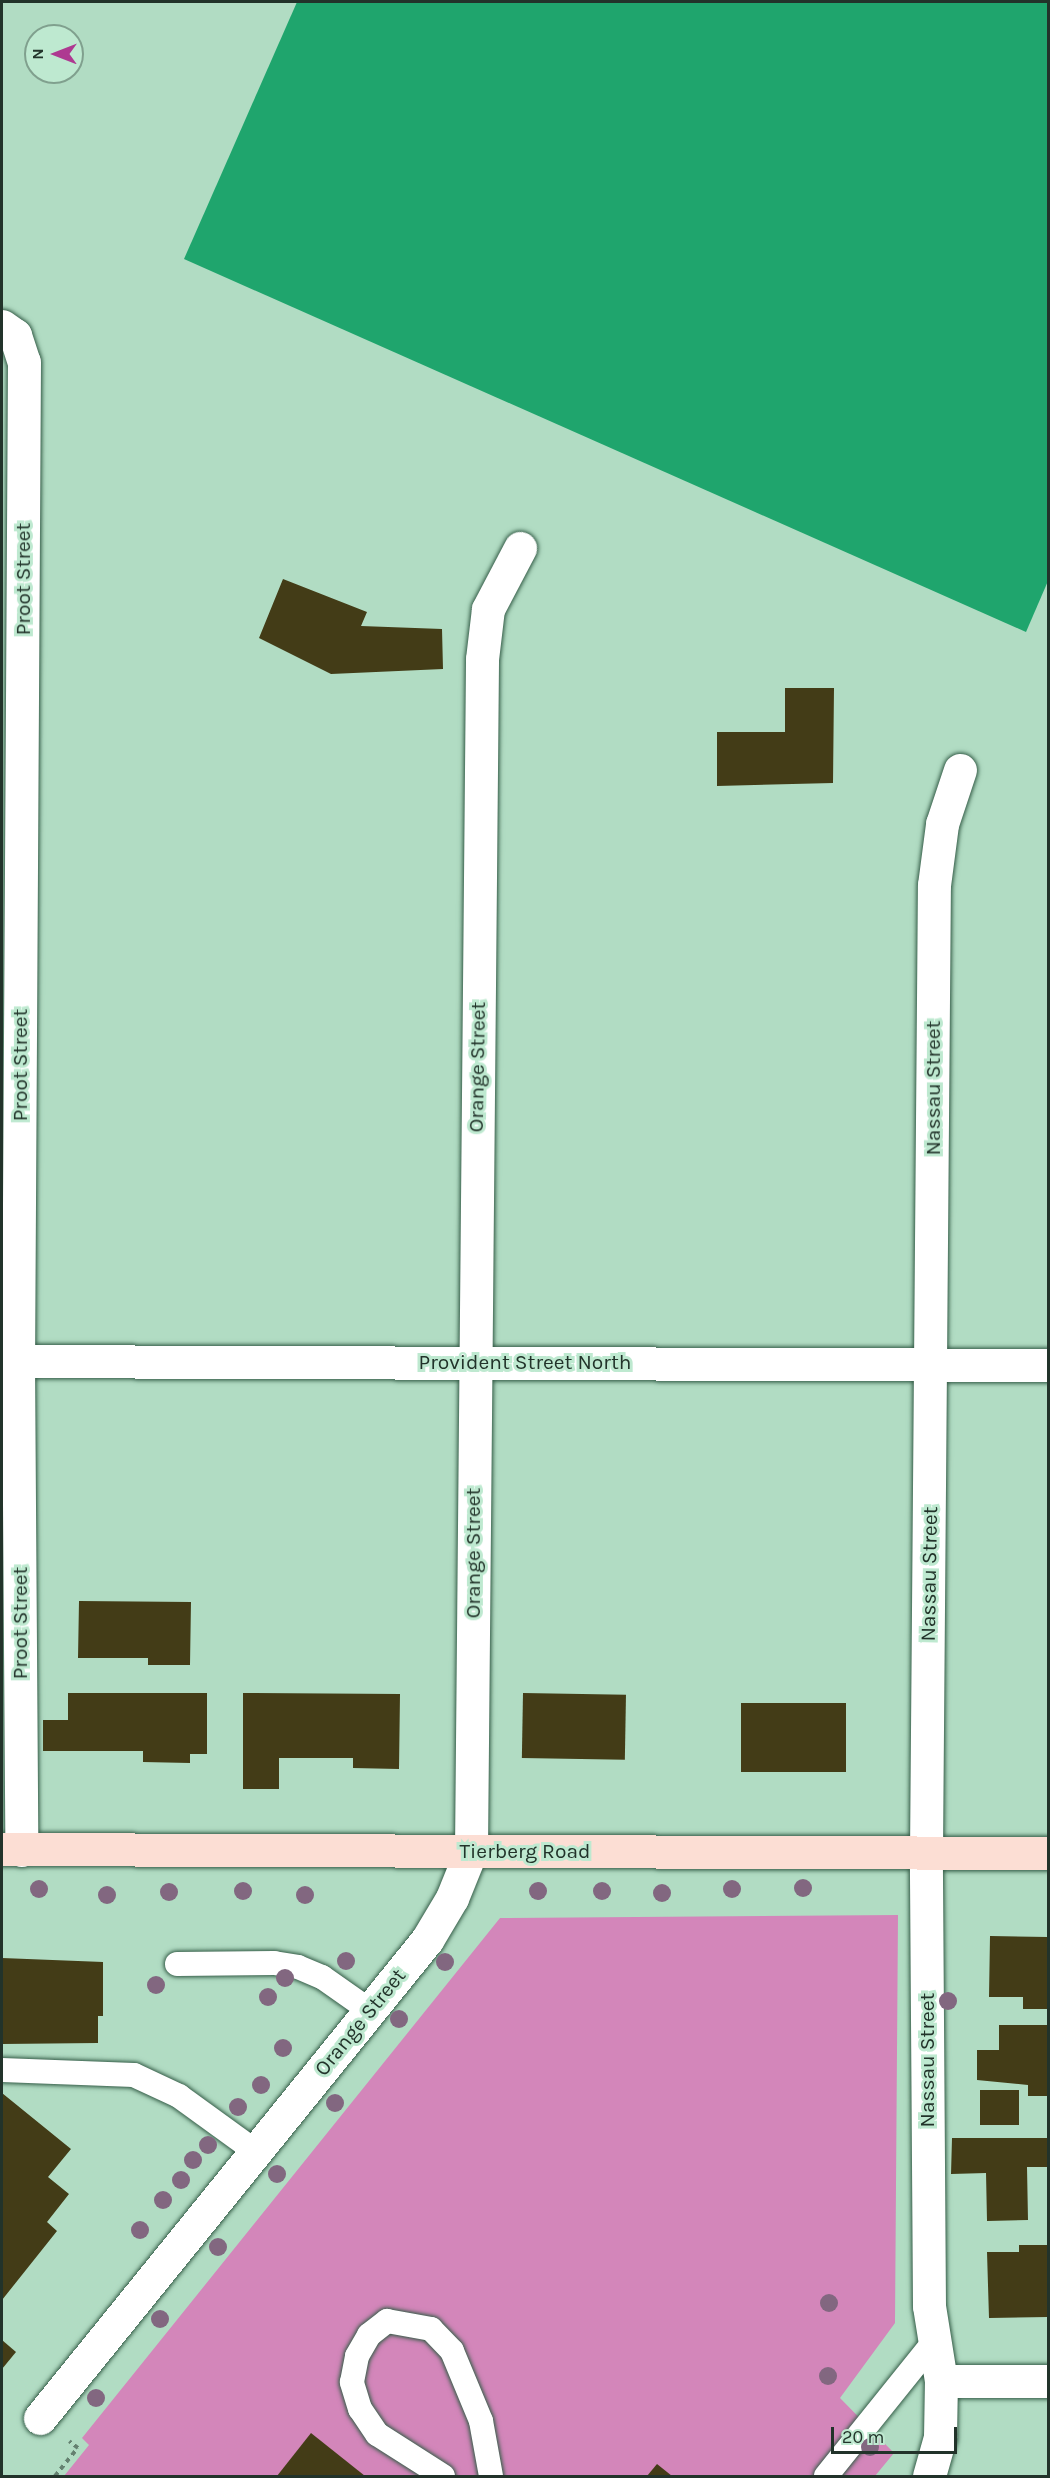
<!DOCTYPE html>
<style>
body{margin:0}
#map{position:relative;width:1050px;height:2478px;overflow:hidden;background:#b1dcc3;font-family:Karla,sans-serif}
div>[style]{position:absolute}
.green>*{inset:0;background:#d386ba}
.water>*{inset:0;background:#1fa56d}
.building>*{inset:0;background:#433c17;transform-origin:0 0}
.path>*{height:4px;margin-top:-2px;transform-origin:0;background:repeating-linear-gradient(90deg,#648170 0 4.5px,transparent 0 9px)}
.roads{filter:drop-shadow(0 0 2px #355d48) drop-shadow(0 0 2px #355d48)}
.lane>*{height:24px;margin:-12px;padding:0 12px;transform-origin:12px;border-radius:12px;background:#fff}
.street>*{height:33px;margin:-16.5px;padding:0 16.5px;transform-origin:16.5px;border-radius:16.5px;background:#fff}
.secondary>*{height:33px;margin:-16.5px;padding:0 16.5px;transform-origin:16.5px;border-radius:16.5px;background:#fcded4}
.trees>*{width:18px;height:18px;margin:-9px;border-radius:50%;background:#826780}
span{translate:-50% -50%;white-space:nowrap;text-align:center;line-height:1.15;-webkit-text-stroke:6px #bee9d0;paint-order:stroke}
.street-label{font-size:21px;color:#22332a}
.frame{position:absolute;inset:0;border:3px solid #22332a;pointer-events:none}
.north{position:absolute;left:24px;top:24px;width:60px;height:60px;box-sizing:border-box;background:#bee9d0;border:2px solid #80a08e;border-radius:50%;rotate:270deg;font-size:16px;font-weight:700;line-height:24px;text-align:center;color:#22332a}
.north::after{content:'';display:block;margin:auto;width:21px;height:27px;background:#ae3991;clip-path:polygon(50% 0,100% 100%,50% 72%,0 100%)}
.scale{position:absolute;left:831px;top:2427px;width:126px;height:27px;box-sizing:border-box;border:3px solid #22332a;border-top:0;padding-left:8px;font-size:18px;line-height:21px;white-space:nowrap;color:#22332a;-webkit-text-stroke:4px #bee9d0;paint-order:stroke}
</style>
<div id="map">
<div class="green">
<i style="clip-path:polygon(898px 1915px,895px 2323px,840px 2398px,894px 2453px,875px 2476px,64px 2476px,89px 2445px,82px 2438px,500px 1918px)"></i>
</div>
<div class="water">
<i style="clip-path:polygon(297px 2px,1048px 2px,1048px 581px,1026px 632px,184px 259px)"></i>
</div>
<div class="building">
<i style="clip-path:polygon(283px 579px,367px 612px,361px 626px,442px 629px,443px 669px,331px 674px,259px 638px)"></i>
<i style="clip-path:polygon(785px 688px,834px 688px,833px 783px,717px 786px,717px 732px,785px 732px)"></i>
<i style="clip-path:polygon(79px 1601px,191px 1602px,190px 1665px,148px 1665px,148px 1658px,78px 1658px)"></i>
<i style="clip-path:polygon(68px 1693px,207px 1693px,207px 1754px,190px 1754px,190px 1763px,143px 1762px,143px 1751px,43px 1751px,43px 1720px,68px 1720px)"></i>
<i style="clip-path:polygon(243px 1693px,400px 1694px,399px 1769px,353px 1768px,353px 1758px,279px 1758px,279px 1789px,243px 1789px)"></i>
<i style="left:523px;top:1693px;width:103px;height:65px;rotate:1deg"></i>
<i style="left:741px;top:1703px;width:105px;height:69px"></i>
<i style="clip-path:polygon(990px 1936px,1048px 1937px,1048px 2009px,1023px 2009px,1023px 1997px,989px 1997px)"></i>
<i style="clip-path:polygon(2px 1958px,103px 1962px,103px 2016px,98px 2016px,98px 2043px,2px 2044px)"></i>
<i style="clip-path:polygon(999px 2025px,1048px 2025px,1048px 2096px,1028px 2096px,1028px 2085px,977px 2080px,977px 2050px,999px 2050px)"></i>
<i style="left:980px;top:2090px;width:39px;height:35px"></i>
<i style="clip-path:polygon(2px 2093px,71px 2149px,48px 2177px,69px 2194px,47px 2222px,57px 2231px,2px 2300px)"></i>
<i style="clip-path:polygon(952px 2138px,1048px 2138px,1048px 2167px,1027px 2167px,1028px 2220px,987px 2221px,986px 2173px,951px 2174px)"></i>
<i style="clip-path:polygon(1019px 2245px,1048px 2245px,1048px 2317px,989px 2318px,987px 2252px,1019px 2252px)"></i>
<i style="clip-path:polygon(2px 2340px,16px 2352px,2px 2369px)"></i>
<i style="clip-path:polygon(311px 2433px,365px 2476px,277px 2476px)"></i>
<i style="clip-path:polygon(657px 2464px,672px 2476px,647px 2476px)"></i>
</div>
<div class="path">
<i style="left:55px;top:2476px;width:36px;rotate:-51deg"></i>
<i style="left:78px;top:2448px;width:11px;rotate:-142deg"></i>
</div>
<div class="roads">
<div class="lane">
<i style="left:177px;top:1964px;width:97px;rotate:-0.6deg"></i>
<i style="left:274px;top:1963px;width:24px;rotate:9deg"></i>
<i style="left:298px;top:1967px;width:26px;rotate:23deg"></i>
<i style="left:322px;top:1977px;width:57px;rotate:35.1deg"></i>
<i style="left:2px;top:2070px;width:132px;rotate:2.2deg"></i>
<i style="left:134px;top:2075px;width:50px;rotate:25deg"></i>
<i style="left:179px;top:2096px;width:94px;rotate:35.9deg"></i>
<i style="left:443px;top:2476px;width:78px;rotate:-147.5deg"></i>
<i style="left:377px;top:2434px;width:30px;rotate:-124deg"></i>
<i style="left:360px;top:2409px;width:28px;rotate:-107deg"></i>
<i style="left:352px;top:2382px;width:26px;rotate:-79deg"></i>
<i style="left:357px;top:2356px;width:24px;rotate:-60deg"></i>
<i style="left:369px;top:2335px;width:23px;rotate:-38deg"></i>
<i style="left:387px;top:2321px;width:45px;rotate:10.3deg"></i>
<i style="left:431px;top:2329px;width:30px;rotate:46deg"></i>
<i style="left:452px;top:2351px;width:76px;rotate:67.5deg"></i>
<i style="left:481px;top:2421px;width:56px;rotate:79.7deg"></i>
<i style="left:826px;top:2476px;width:169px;rotate:-51.2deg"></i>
</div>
<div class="street">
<i style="left:2px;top:326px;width:16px;rotate:35deg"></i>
<i style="left:15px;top:335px;width:28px;rotate:72deg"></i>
<i style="left:24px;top:362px;width:999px;rotate:90.34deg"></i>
<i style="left:18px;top:1361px;width:489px;rotate:89.6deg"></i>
<i style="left:2px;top:1361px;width:1046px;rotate:0.22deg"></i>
<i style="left:941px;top:2381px;width:107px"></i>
<i style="left:40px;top:2418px;width:615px;rotate:-51.01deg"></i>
<i style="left:427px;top:1940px;width:49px;rotate:-59.2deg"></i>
<i style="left:452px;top:1898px;width:51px;rotate:-68deg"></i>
<i style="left:471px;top:1851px;width:1192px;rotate:-89.47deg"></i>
<i style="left:482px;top:659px;width:50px;rotate:-83.2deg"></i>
<i style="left:488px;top:609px;width:69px;rotate:-62.3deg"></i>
<i style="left:929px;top:2476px;width:41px;rotate:-74.2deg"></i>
<i style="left:940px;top:2437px;width:56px;rotate:-89deg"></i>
<i style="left:941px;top:2381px;width:76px;rotate:-99.1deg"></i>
<i style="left:929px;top:2306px;width:454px;rotate:-90.4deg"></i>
<i style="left:926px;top:1852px;width:967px;rotate:-89.53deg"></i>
<i style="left:934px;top:885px;width:62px;rotate:-82.5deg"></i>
<i style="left:942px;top:824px;width:57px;rotate:-71.6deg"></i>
</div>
<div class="secondary">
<i style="left:2px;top:1849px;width:1046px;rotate:0.22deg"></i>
</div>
</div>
<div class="trees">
<i style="left:803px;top:1888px"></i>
<i style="left:39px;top:1889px"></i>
<i style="left:732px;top:1889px"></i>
<i style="left:243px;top:1891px"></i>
<i style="left:538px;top:1891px"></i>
<i style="left:602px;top:1891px"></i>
<i style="left:169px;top:1892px"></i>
<i style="left:662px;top:1893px"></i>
<i style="left:107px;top:1895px"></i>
<i style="left:305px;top:1895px"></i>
<i style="left:346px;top:1961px"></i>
<i style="left:445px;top:1962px"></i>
<i style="left:285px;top:1978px"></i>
<i style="left:156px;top:1985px"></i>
<i style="left:268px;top:1997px"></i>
<i style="left:948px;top:2001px"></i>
<i style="left:399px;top:2019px"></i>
<i style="left:283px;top:2048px"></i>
<i style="left:261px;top:2085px"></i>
<i style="left:335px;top:2103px"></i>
<i style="left:238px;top:2107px"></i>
<i style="left:208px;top:2145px"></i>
<i style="left:193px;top:2160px"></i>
<i style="left:277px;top:2174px"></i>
<i style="left:181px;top:2180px"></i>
<i style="left:163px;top:2200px"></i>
<i style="left:140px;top:2230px"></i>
<i style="left:218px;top:2247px"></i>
<i style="left:829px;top:2303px"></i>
<i style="left:160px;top:2319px"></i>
<i style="left:828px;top:2376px"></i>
<i style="left:96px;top:2398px"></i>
<i style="left:870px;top:2447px"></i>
</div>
<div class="street-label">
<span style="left:23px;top:579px;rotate:-90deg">Proot Street</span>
<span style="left:20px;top:1065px;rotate:-90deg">Proot Street</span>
<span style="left:477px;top:1067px;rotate:-89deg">Orange Street</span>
<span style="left:933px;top:1088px;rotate:-90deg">Nassau Street</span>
<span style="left:525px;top:1362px">Provident Street North</span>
<span style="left:473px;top:1553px;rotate:-90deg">Orange Street</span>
<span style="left:929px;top:1574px;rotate:-89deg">Nassau Street</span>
<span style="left:20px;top:1623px;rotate:-90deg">Proot Street</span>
<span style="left:525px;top:1851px">Tierberg Road</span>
<span style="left:360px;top:2022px;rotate:-51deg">Orange Street</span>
<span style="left:927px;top:2060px;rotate:-90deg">Nassau Street</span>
</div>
<div class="frame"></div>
<div class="north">N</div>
<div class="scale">20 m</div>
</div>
